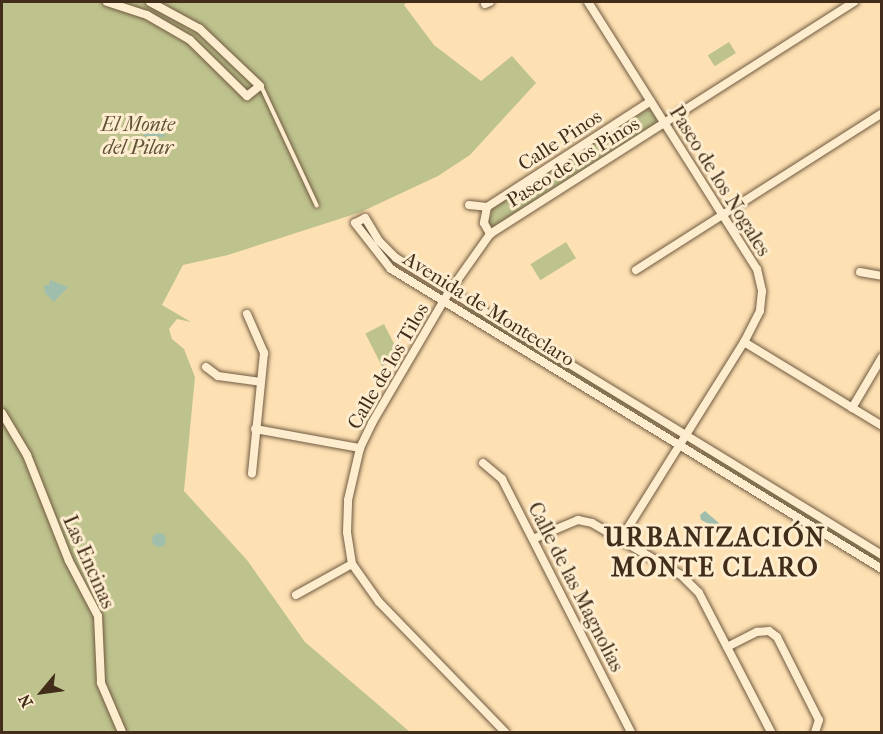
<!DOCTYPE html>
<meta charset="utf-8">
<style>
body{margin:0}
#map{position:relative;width:883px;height:734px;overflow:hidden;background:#fee1b3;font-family:"IM FELL French Canon",serif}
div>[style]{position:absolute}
.green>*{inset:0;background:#bec38e;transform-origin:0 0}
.water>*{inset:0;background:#a0beac;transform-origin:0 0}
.round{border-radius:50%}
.roads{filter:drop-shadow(0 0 2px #705a40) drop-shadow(0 0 2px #705a40)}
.service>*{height:4px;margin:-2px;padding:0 2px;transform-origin:2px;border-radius:2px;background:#feecce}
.minor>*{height:8px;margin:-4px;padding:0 4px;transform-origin:4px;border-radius:4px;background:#feecce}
span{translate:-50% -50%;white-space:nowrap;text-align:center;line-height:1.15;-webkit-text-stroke:6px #feecce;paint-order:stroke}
.park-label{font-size:20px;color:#605236;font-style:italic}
.street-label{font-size:20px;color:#412d19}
.district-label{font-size:26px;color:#412d19;font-weight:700;letter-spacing:1.5px}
.frame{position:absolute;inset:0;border:3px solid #412d19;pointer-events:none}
.north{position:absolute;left:12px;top:662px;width:60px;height:60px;-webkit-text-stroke:4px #feecce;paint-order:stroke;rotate:241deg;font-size:16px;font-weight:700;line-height:24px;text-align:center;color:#412d19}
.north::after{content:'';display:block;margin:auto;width:21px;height:27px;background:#412d19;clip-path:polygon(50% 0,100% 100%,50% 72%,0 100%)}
</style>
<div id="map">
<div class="green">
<i style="clip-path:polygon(2px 2px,407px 2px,404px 5px,434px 45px,481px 81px,512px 56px,536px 83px,470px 155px,438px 176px,361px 212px,228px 255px,183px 265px,162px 305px,191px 322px,177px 319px,169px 329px,172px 339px,184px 349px,195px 377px,184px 491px,247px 560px,305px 642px,410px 732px,2px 732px)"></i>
<i style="left:729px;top:42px;width:13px;height:25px;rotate:58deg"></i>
<i style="clip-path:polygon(647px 109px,652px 110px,657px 118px,655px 124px,492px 229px,488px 223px,493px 207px)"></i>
<i style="left:566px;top:242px;width:19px;height:42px;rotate:58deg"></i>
<i style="clip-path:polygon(465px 304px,669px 429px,670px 432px,463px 309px)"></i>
<i style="left:384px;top:324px;width:37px;height:21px;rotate:63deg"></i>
<i style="clip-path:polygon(704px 450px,881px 558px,881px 564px,702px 453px)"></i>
</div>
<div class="water">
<i style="left:144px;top:127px;width:21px;height:9px;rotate:3deg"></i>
<i style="clip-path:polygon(50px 280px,68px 287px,54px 302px,45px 293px,44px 285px,49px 285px)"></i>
<i style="clip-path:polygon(705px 511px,720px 524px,717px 528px,701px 520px,700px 515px)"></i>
<i class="round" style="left:152px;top:533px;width:14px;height:14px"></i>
</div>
<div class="roads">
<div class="service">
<i style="left:261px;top:86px;width:132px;rotate:65deg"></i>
</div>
<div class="minor">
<i style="left:107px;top:2px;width:42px;rotate:18deg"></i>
<i style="left:147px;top:15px;width:50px;rotate:30.2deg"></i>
<i style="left:190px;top:40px;width:80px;rotate:44.5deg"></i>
<i style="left:247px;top:96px;width:16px;rotate:-38deg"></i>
<i style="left:260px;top:86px;width:83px;rotate:-136.5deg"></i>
<i style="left:200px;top:29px;width:57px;rotate:-151.6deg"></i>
<i style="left:588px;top:2px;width:316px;rotate:57.7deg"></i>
<i style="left:757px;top:269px;width:23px;rotate:77deg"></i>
<i style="left:762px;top:291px;width:20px;rotate:96deg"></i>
<i style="left:760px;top:311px;width:35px;rotate:117deg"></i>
<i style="left:744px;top:342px;width:232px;rotate:122deg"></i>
<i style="left:485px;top:4px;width:5px;rotate:-22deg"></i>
<i style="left:469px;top:205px;width:18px;rotate:6deg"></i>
<i style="left:487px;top:207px;width:195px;rotate:-32.9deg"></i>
<i style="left:487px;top:207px;width:16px;rotate:101deg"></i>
<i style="left:484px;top:223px;width:13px;rotate:61deg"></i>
<i style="left:636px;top:270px;width:292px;rotate:-32.5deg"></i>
<i style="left:860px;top:272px;width:22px;rotate:10deg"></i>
<i style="left:247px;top:314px;width:43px;rotate:66.4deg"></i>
<i style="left:264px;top:353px;width:121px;rotate:95.7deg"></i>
<i style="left:744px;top:342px;width:162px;rotate:31.3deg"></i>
<i style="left:206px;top:367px;width:15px;rotate:37deg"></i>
<i style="left:218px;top:376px;width:43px;rotate:7.9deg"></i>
<i style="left:852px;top:408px;width:59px;rotate:-59.5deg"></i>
<i style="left:2px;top:413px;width:49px;rotate:59.2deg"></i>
<i style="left:27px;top:455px;width:114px;rotate:68.4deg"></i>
<i style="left:69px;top:561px;width:62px;rotate:62.2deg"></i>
<i style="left:98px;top:616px;width:67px;rotate:87.4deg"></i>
<i style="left:101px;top:683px;width:53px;rotate:66.8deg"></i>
<i style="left:255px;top:429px;width:107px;rotate:10.3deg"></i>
<i style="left:483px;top:463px;width:25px;rotate:40deg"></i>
<i style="left:502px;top:479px;width:284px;rotate:63deg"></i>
<i style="left:533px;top:539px;width:49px;rotate:-22.9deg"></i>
<i style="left:578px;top:520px;width:14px;rotate:12deg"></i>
<i style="left:592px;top:523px;width:103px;rotate:30.3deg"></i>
<i style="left:681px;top:575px;width:25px;rotate:45deg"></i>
<i style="left:699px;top:593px;width:157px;rotate:62.6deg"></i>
<i style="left:882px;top:555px;width:570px;rotate:-148.57deg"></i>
<i style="left:396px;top:258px;width:24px;rotate:-135deg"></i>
<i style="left:379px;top:241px;width:27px;rotate:-121deg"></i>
<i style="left:365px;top:218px;width:11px;rotate:153deg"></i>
<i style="left:355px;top:223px;width:58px;rotate:52deg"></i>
<i style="left:391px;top:269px;width:575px;rotate:31.42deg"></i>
<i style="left:296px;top:595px;width:64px;rotate:-29deg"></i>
<i style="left:727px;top:647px;width:34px;rotate:-27deg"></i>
<i style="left:757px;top:632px;width:12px;rotate:-5deg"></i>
<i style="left:769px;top:631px;width:10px;rotate:37deg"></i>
<i style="left:777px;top:637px;width:93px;rotate:63.2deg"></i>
<i style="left:819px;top:720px;width:13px;rotate:108deg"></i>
<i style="left:505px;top:732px;width:181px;rotate:-134.1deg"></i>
<i style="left:379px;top:602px;width:47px;rotate:-125.4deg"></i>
<i style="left:352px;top:564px;width:32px;rotate:-99deg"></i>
<i style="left:347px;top:532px;width:32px;rotate:-88deg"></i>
<i style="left:348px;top:500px;width:53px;rotate:-77deg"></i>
<i style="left:360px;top:448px;width:28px;rotate:-64deg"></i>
<i style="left:372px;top:423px;width:152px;rotate:-59.6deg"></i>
<i style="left:449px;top:292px;width:71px;rotate:-54.7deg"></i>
<i style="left:490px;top:234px;width:432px;rotate:-32.5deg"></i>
</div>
</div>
<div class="park-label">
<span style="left:138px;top:136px">El Monte<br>del Pilar</span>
</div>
<div class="street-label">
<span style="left:560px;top:140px;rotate:-33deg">Calle Pinos</span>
<span style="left:573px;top:162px;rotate:-32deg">Paseo de los Pinos</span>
<span style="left:720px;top:181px;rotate:58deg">Paseo de los Nogales</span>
<span style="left:489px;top:309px;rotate:32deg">Avenida de Monteclaro</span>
<span style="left:388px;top:366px;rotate:-60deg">Calle de los Tilos</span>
<span style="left:89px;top:562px;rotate:66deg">Las Encinas</span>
<span style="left:576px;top:587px;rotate:63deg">Calle de las Magnolias</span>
</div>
<div class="district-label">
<span style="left:715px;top:553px">URBANIZACIÓN<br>MONTE CLARO</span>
</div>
<div class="frame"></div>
<div class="north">N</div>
</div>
